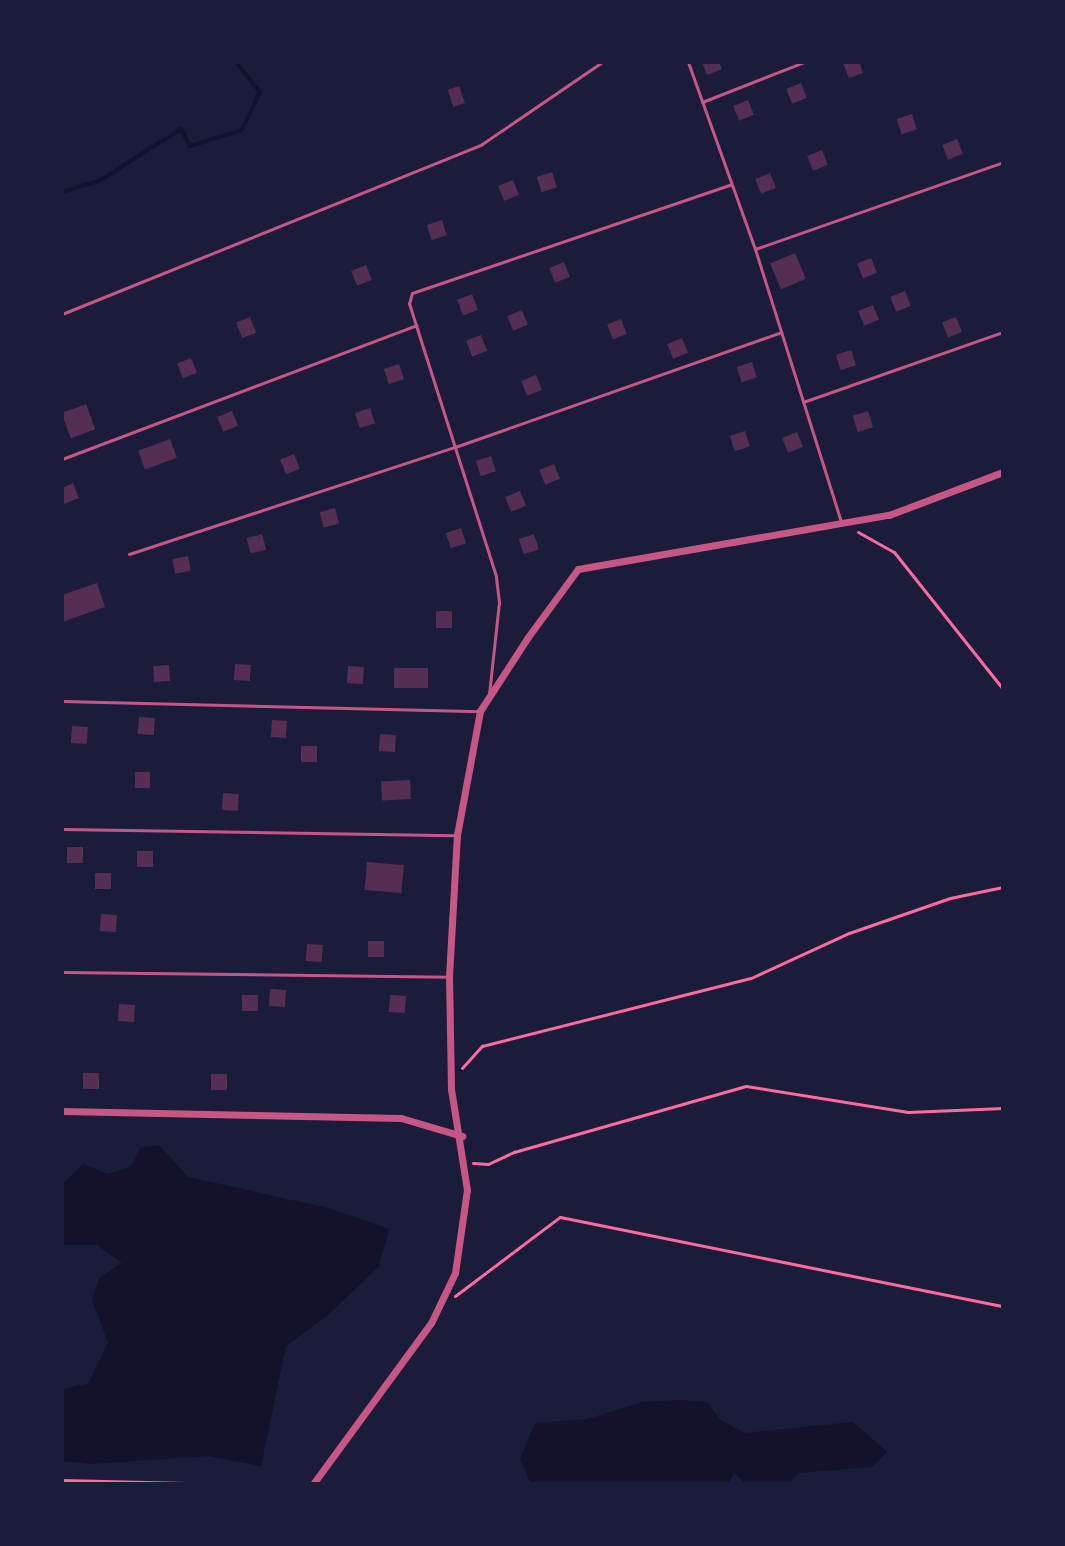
<!DOCTYPE html>
<style>
body{margin:0}
#map{position:relative;width:1065px;height:1546px;overflow:hidden;background:#1b1b3a;font-family:"Noto Sans",sans-serif}
div>[style]{position:absolute}
.water>*{inset:0;background:#12122b}
.stream>*{height:4px;margin:-2px;padding:0 2px;transform-origin:2px;border-radius:2px;background:#12122b}
.building>*{inset:0;background:#542f53;transform-origin:0 0}
.path>*{height:3px;margin:-1.5px;padding:0 1.5px;transform-origin:1.5px;border-radius:1.5px;background:#ff6b9d}
.service>*{height:3px;margin:-1.5px;padding:0 1.5px;transform-origin:1.5px;border-radius:1.5px;background:#c65784}
.minor>*{height:7px;margin:-3.5px;padding:0 3.5px;transform-origin:3.5px;border-radius:3.5px;background:#c65784}
span{translate:-50% -50%;white-space:nowrap;text-align:center;line-height:1.15;-webkit-text-stroke:7px #1b1b3a;paint-order:stroke}
.frame{position:absolute;inset:0;border:64px solid #1b1b3a;pointer-events:none}
</style>
<div id="map">
<div class="water">
<i style="clip-path:polygon(160px 1146px,188px 1177px,332px 1209px,389px 1229px,379px 1266px,326px 1317px,286px 1346px,261px 1466px,208px 1456px,91px 1464px,62px 1461px,62px 1389px,88px 1384px,108px 1343px,92px 1299px,99px 1278px,122px 1263px,97px 1245px,62px 1245px,62px 1184px,83px 1164px,108px 1174px,130px 1167px,141px 1147px)"></i>
<i style="clip-path:polygon(678px 1400px,707px 1402px,720px 1420px,745px 1433px,853px 1422px,887px 1452px,872px 1467px,798px 1473px,789px 1484px,746px 1484px,734px 1473px,728px 1484px,531px 1484px,520px 1459px,535px 1423px,587px 1419px,643px 1402px)"></i>
</div>
<div class="stream">
<i style="left:62px;top:192px;width:39px;rotate:-17deg"></i>
<i style="left:99px;top:181px;width:97px;rotate:-32.4deg"></i>
<i style="left:181px;top:129px;width:19px;rotate:62deg"></i>
<i style="left:190px;top:146px;width:54px;rotate:-17.1deg"></i>
<i style="left:242px;top:130px;width:42px;rotate:-64.7deg"></i>
<i style="left:260px;top:92px;width:38px;rotate:-129deg"></i>
</div>
<div class="building">
<i style="clip-path:polygon(702px 62px,719px 62px,722px 69px,707px 75px)"></i>
<i style="clip-path:polygon(859px 62px,863px 73px,849px 78px,843px 63px)"></i>
<i style="left:801px;top:83px;width:16px;height:16px;rotate:68deg"></i>
<i style="left:459px;top:86px;width:18px;height:12px;rotate:71deg"></i>
<i style="left:748px;top:100px;width:16px;height:16px;rotate:68deg"></i>
<i style="left:912px;top:114px;width:16px;height:16px;rotate:72deg"></i>
<i style="left:957px;top:139px;width:16px;height:16px;rotate:68deg"></i>
<i style="left:822px;top:150px;width:16px;height:16px;rotate:68deg"></i>
<i style="left:552px;top:172px;width:16px;height:16px;rotate:72deg"></i>
<i style="left:770px;top:173px;width:16px;height:16px;rotate:68deg"></i>
<i style="left:513px;top:180px;width:16px;height:16px;rotate:68deg"></i>
<i style="left:442px;top:220px;width:16px;height:16px;rotate:72deg"></i>
<i style="left:795px;top:253px;width:28px;height:27px;rotate:67deg"></i>
<i style="left:871px;top:258px;width:16px;height:15px;rotate:68deg"></i>
<i style="left:564px;top:262px;width:16px;height:16px;rotate:68deg"></i>
<i style="left:366px;top:265px;width:16px;height:16px;rotate:68deg"></i>
<i style="left:905px;top:291px;width:16px;height:16px;rotate:68deg"></i>
<i style="left:472px;top:294px;width:17px;height:16px;rotate:69deg"></i>
<i style="left:873px;top:305px;width:16px;height:16px;rotate:68deg"></i>
<i style="left:522px;top:310px;width:16px;height:16px;rotate:68deg"></i>
<i style="left:250px;top:317px;width:17px;height:15px;rotate:69deg"></i>
<i style="left:956px;top:317px;width:16px;height:15px;rotate:68deg"></i>
<i style="left:621px;top:319px;width:16px;height:15px;rotate:68deg"></i>
<i style="left:481px;top:335px;width:17px;height:16px;rotate:69deg"></i>
<i style="left:682px;top:338px;width:16px;height:16px;rotate:68deg"></i>
<i style="left:851px;top:350px;width:16px;height:16px;rotate:72deg"></i>
<i style="left:191px;top:358px;width:16px;height:15px;rotate:68deg"></i>
<i style="left:752px;top:362px;width:16px;height:16px;rotate:72deg"></i>
<i style="left:399px;top:364px;width:16px;height:16px;rotate:72deg"></i>
<i style="left:536px;top:375px;width:16px;height:16px;rotate:68deg"></i>
<i style="left:86px;top:404px;width:27px;height:26px;rotate:70deg"></i>
<i style="left:370px;top:408px;width:16px;height:16px;rotate:72deg"></i>
<i style="left:232px;top:411px;width:16px;height:16px;rotate:68deg"></i>
<i style="left:868px;top:411px;width:17px;height:16px;rotate:73deg"></i>
<i style="left:745px;top:431px;width:16px;height:16px;rotate:72deg"></i>
<i style="left:797px;top:432px;width:16px;height:16px;rotate:68deg"></i>
<i style="left:170px;top:439px;width:20px;height:34px;rotate:70deg"></i>
<i style="left:294px;top:454px;width:16px;height:15px;rotate:68deg"></i>
<i style="left:491px;top:456px;width:16px;height:16px;rotate:72deg"></i>
<i style="left:554px;top:464px;width:16px;height:16px;rotate:68deg"></i>
<i style="clip-path:polygon(73px 483px,79px 498px,64px 504px,62px 488px)"></i>
<i style="left:520px;top:491px;width:16px;height:16px;rotate:68deg"></i>
<i style="left:335px;top:508px;width:16px;height:16px;rotate:75deg"></i>
<i style="left:461px;top:528px;width:16px;height:16px;rotate:72deg"></i>
<i style="left:262px;top:534px;width:16px;height:16px;rotate:75deg"></i>
<i style="left:534px;top:534px;width:16px;height:16px;rotate:72deg"></i>
<i style="left:188px;top:556px;width:15px;height:16px;rotate:79deg"></i>
<i style="clip-path:polygon(97px 583px,105px 607px,62px 622px,62px 595px)"></i>
<i style="left:436px;top:611px;width:16px;height:17px"></i>
<i style="left:235px;top:664px;width:16px;height:16px;rotate:4deg"></i>
<i style="left:169px;top:665px;width:16px;height:16px;rotate:86deg"></i>
<i style="left:348px;top:666px;width:16px;height:17px;rotate:4deg"></i>
<i style="left:428px;top:668px;width:20px;height:34px;rotate:90deg"></i>
<i style="left:139px;top:717px;width:16px;height:17px;rotate:4deg"></i>
<i style="left:272px;top:720px;width:15px;height:17px;rotate:4deg"></i>
<i style="left:72px;top:726px;width:16px;height:17px;rotate:4deg"></i>
<i style="left:380px;top:734px;width:16px;height:17px;rotate:4deg"></i>
<i style="left:301px;top:746px;width:16px;height:16px"></i>
<i style="left:135px;top:772px;width:15px;height:16px"></i>
<i style="left:410px;top:780px;width:19px;height:29px;rotate:87deg"></i>
<i style="left:223px;top:793px;width:16px;height:17px;rotate:4deg"></i>
<i style="left:67px;top:847px;width:16px;height:16px"></i>
<i style="left:137px;top:851px;width:16px;height:16px"></i>
<i style="left:367px;top:862px;width:37px;height:28px;rotate:5deg"></i>
<i style="left:95px;top:873px;width:16px;height:16px"></i>
<i style="left:101px;top:914px;width:16px;height:17px;rotate:4deg"></i>
<i style="left:368px;top:941px;width:16px;height:16px"></i>
<i style="left:307px;top:944px;width:16px;height:17px;rotate:4deg"></i>
<i style="left:270px;top:989px;width:16px;height:17px;rotate:4deg"></i>
<i style="left:242px;top:995px;width:16px;height:16px"></i>
<i style="left:390px;top:995px;width:16px;height:17px;rotate:4deg"></i>
<i style="left:119px;top:1004px;width:16px;height:17px;rotate:4deg"></i>
<i style="left:83px;top:1073px;width:16px;height:16px"></i>
<i style="left:211px;top:1074px;width:16px;height:16px"></i>
</div>
<div class="path">
<i style="left:858px;top:532px;width:41px;rotate:29.1deg"></i>
<i style="left:894px;top:552px;width:175px;rotate:51.5deg"></i>
<i style="left:462px;top:1068px;width:30px;rotate:-48deg"></i>
<i style="left:482px;top:1046px;width:277px;rotate:-14.2deg"></i>
<i style="left:751px;top:978px;width:108px;rotate:-24.7deg"></i>
<i style="left:849px;top:933px;width:107px;rotate:-19.1deg"></i>
<i style="left:950px;top:898px;width:54px;rotate:-11.7deg"></i>
<i style="left:473px;top:1163px;width:15px;rotate:4deg"></i>
<i style="left:488px;top:1164px;width:29px;rotate:-25deg"></i>
<i style="left:514px;top:1152px;width:241px;rotate:-15.9deg"></i>
<i style="left:746px;top:1086px;width:164px;rotate:9.1deg"></i>
<i style="left:908px;top:1112px;width:95px;rotate:-2.4deg"></i>
<i style="left:455px;top:1296px;width:131px;rotate:-37deg"></i>
<i style="left:560px;top:1217px;width:452px;rotate:11.4deg"></i>
<i style="left:62px;top:1480px;width:167px;rotate:1.4deg"></i>
</div>
<div class="service">
<i style="left:688px;top:62px;width:199px;rotate:70.3deg"></i>
<i style="left:755px;top:249px;width:285px;rotate:72.5deg"></i>
<i style="left:702px;top:102px;width:110px;rotate:-21.4deg"></i>
<i style="left:755px;top:249px;width:263px;rotate:-19.3deg"></i>
<i style="left:62px;top:314px;width:453px;rotate:-22deg"></i>
<i style="left:482px;top:144px;width:145px;rotate:-34.3deg"></i>
<i style="left:803px;top:402px;width:212px;rotate:-19.3deg"></i>
<i style="left:62px;top:459px;width:379px;rotate:-20.7deg"></i>
<i style="left:129px;top:554px;width:343px;rotate:-18.2deg"></i>
<i style="left:455px;top:447px;width:346px;rotate:-19.4deg"></i>
<i style="left:489px;top:694px;width:93px;rotate:-83.8deg"></i>
<i style="left:499px;top:602px;width:26px;rotate:-97deg"></i>
<i style="left:496px;top:576px;width:286px;rotate:-107.7deg"></i>
<i style="left:409px;top:304px;width:11px;rotate:-75deg"></i>
<i style="left:412px;top:293px;width:336px;rotate:-18.8deg"></i>
<i style="left:62px;top:701px;width:418px;rotate:1.4deg"></i>
<i style="left:62px;top:829px;width:392px;rotate:0.9deg"></i>
<i style="left:62px;top:972px;width:387px;rotate:0.7deg"></i>
</div>
<div class="minor">
<i style="left:62px;top:1111px;width:339px;rotate:1.2deg"></i>
<i style="left:401px;top:1118px;width:64px;rotate:16.4deg"></i>
<i style="left:313px;top:1484px;width:200px;rotate:-53.8deg"></i>
<i style="left:431px;top:1323px;width:55px;rotate:-64.4deg"></i>
<i style="left:455px;top:1273px;width:84px;rotate:-81.8deg"></i>
<i style="left:467px;top:1190px;width:102px;rotate:-99deg"></i>
<i style="left:451px;top:1089px;width:112px;rotate:-91deg"></i>
<i style="left:449px;top:977px;width:142px;rotate:-86.8deg"></i>
<i style="left:457px;top:835px;width:126px;rotate:-79.5deg"></i>
<i style="left:480px;top:711px;width:88px;rotate:-57deg"></i>
<i style="left:528px;top:637px;width:84px;rotate:-53.7deg"></i>
<i style="left:578px;top:569px;width:316px;rotate:-9.9deg"></i>
<i style="left:889px;top:515px;width:122px;rotate:-20.7deg"></i>
</div>
<div class="frame"></div>
</div>
